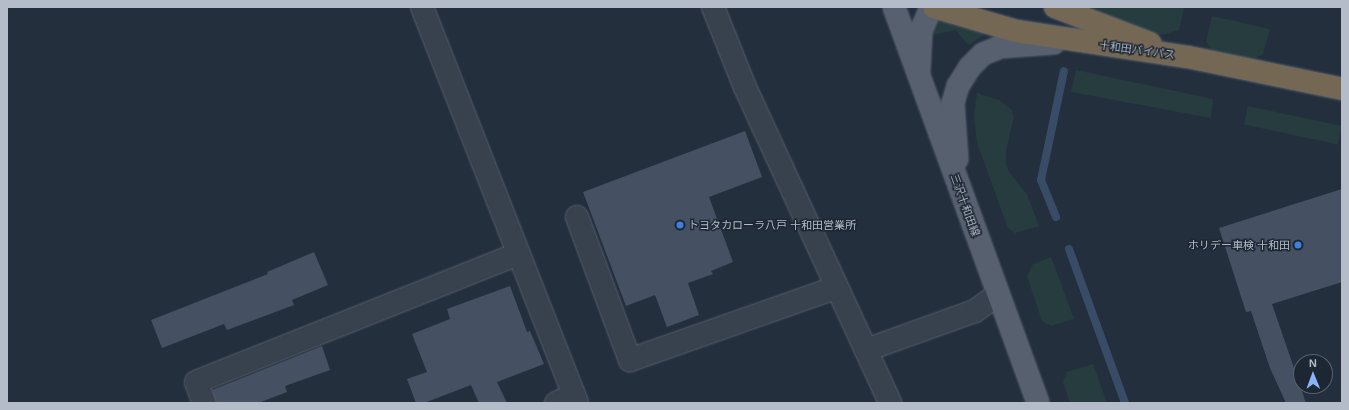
<!DOCTYPE html>
<meta charset="utf-8">
<style>
body{margin:0}
#map{position:relative;width:1349px;height:410px;overflow:hidden;background:#242f3e;font-family:Arial,"Noto Sans JP",sans-serif}
div>[style]{position:absolute}
.green>*{inset:0;background:#263c3f;transform-origin:0 0}
.stream>*{height:8px;margin:-4px;padding:0 4px;transform-origin:4px;border-radius:4px;background:#394c67}
.building>*{inset:0;background:#455162}
.roads{filter:drop-shadow(0 0 1px #565f6c) drop-shadow(0 0 1px #565f6c)}
.minor>*{height:22px;margin:-11px;padding:0 11px;transform-origin:11px;border-radius:11px;background:#38414e}
.major>*{height:22px;margin:-11px;padding:0 11px;transform-origin:11px;border-radius:11px;background:#56606e}
.highway>*{height:22px;margin:-11px;padding:0 11px;transform-origin:11px;border-radius:11px;background:#746855}
.dots>*{width:11px;height:11px;translate:-50% -50%;box-sizing:border-box;border:2px solid #1d2633;border-radius:50%}
span{translate:-50% -50%;white-space:nowrap;text-align:center;line-height:1.15;-webkit-text-stroke:3px #1d2633;paint-order:stroke}
.street-label{font-size:11px;color:#b4bcc9}
.poi-label{font-size:11px;color:#b4bcc9}
.left{translate:0 -50%;text-align:left}
.right{translate:-100% -50%;text-align:right}
.frame{position:absolute;inset:0;border:8px solid #b4bcc9;pointer-events:none}
.north{position:absolute;left:1293px;top:354px;width:40px;height:40px;box-sizing:border-box;background:#1d2633;border:1px solid #59626f;border-radius:50%;rotate:359deg;font-size:11px;font-weight:700;line-height:16px;text-align:center;color:#b4bcc9}
.north::after{content:'';display:block;margin:auto;width:14px;height:18px;background:#8ab4f8;clip-path:polygon(50% 0,100% 100%,50% 72%,0 100%)}
</style>
<div id="map">
<div class="green">
<i style="clip-path:polygon(1093px 7px,1180px 7px,1184px 8px,1179px 30px,1162px 35px,1092px 12px)"></i>
<i style="clip-path:polygon(1212px 16px,1270px 29px,1263px 54px,1254px 59px,1212px 50px,1206px 42px)"></i>
<i style="clip-path:polygon(945px 21px,955px 26px,987px 33px,968px 45px,956px 30px,933px 35px,933px 27px,936px 22px)"></i>
<i style="clip-path:polygon(1076px 70px,1213px 99px,1211px 118px,1071px 92px)"></i>
<i style="clip-path:polygon(977px 93px,999px 100px,1012px 110px,1014px 117px,1006px 150px,1006px 165px,1009px 172px,1027px 194px,1039px 226px,1015px 233px,1008px 228px,977px 143px,974px 116px)"></i>
<i style="left:1248px;top:106px;width:96px;height:19px;rotate:12deg"></i>
<i style="clip-path:polygon(1051px 257px,1074px 319px,1051px 326px,1042px 321px,1027px 276px,1033px 264px)"></i>
<i style="clip-path:polygon(1093px 364px,1107px 403px,1070px 403px,1063px 381px,1067px 372px)"></i>
</div>
<div class="stream">
<i style="left:1056px;top:217px;width:40px;rotate:-112deg"></i>
<i style="left:1041px;top:180px;width:111px;rotate:-78.1deg"></i>
<i style="left:1069px;top:249px;width:164px;rotate:70deg"></i>
</div>
<div class="building">
<i style="clip-path:polygon(745px 131px,762px 177px,709px 197px,733px 262px,711px 271px,713px 274px,688px 283px,699px 315px,667px 327px,655px 295px,626px 306px,583px 192px)"></i>
<i style="clip-path:polygon(1342px 189px,1342px 282px,1272px 304px,1306px 403px,1286px 403px,1270px 368px,1251px 311px,1246px 312px,1219px 228px)"></i>
<i style="clip-path:polygon(314px 252px,328px 285px,292px 300px,294px 305px,227px 330px,224px 324px,162px 348px,151px 320px,268px 274px,267px 272px)"></i>
<i style="clip-path:polygon(510px 286px,527px 332px,530px 331px,544px 364px,497px 382px,507px 403px,479px 403px,471px 385px,424px 403px,416px 403px,407px 379px,427px 372px,412px 334px,450px 319px,447px 309px)"></i>
<i style="clip-path:polygon(322px 346px,330px 370px,285px 386px,287px 392px,258px 403px,216px 403px,212px 390px)"></i>
</div>
<div class="roads">
<div class="minor">
<i style="left:422px;top:7px;width:425px;rotate:68.6deg"></i>
<i style="left:713px;top:7px;width:84px;rotate:68.3deg"></i>
<i style="left:744px;top:85px;width:350px;rotate:65.3deg"></i>
<i style="left:577px;top:217px;width:153px;rotate:69.7deg"></i>
<i style="left:630px;top:360px;width:219px;rotate:-19.4deg"></i>
<i style="left:866px;top:350px;width:116px;rotate:-19.7deg"></i>
<i style="left:975px;top:311px;width:27px;rotate:-36deg"></i>
<i style="left:204px;top:403px;width:22px;rotate:-111deg"></i>
<i style="left:196px;top:382px;width:347px;rotate:-21.7deg"></i>
<i style="left:556px;top:403px;width:20px;rotate:-24deg"></i>
</div>
<div class="major">
<i style="left:894px;top:7px;width:421px;rotate:70deg"></i>
<i style="left:919px;top:71px;width:40px;rotate:-87.1deg"></i>
<i style="left:921px;top:31px;width:26px;rotate:-67deg"></i>
<i style="left:957px;top:159px;width:56px;rotate:-94.1deg"></i>
<i style="left:953px;top:103px;width:18px;rotate:-74deg"></i>
<i style="left:958px;top:86px;width:22px;rotate:-58deg"></i>
<i style="left:970px;top:67px;width:18px;rotate:-45deg"></i>
<i style="left:983px;top:54px;width:18px;rotate:-22deg"></i>
<i style="left:1000px;top:47px;width:54px;rotate:-4.2deg"></i>
</div>
<div class="highway">
<i style="left:934px;top:7px;width:85px;rotate:16.3deg"></i>
<i style="left:1016px;top:31px;width:174px;rotate:8.6deg"></i>
<i style="left:1188px;top:57px;width:157px;rotate:11.7deg"></i>
<i style="left:1055px;top:7px;width:102px;rotate:20.8deg"></i>
</div>
</div>
<div class="dots">
<i style="left:680px;top:225px;background:#3f7fe0"></i>
<i style="left:1298px;top:245px;background:#3f7fe0"></i>
</div>
<div class="street-label">
<span style="left:1137px;top:50px;rotate:8deg">十和田バイパス</span>
<span style="left:965px;top:205px;rotate:70deg">三沢十和田線</span>
</div>
<div class="poi-label">
<span class="left" style="left:688px;top:225px">トヨタカローラ八戸 十和田営業所</span>
<span class="right" style="left:1290px;top:245px">ホリデー車検 十和田</span>
</div>
<div class="frame"></div>
<div class="north">N</div>
</div>
